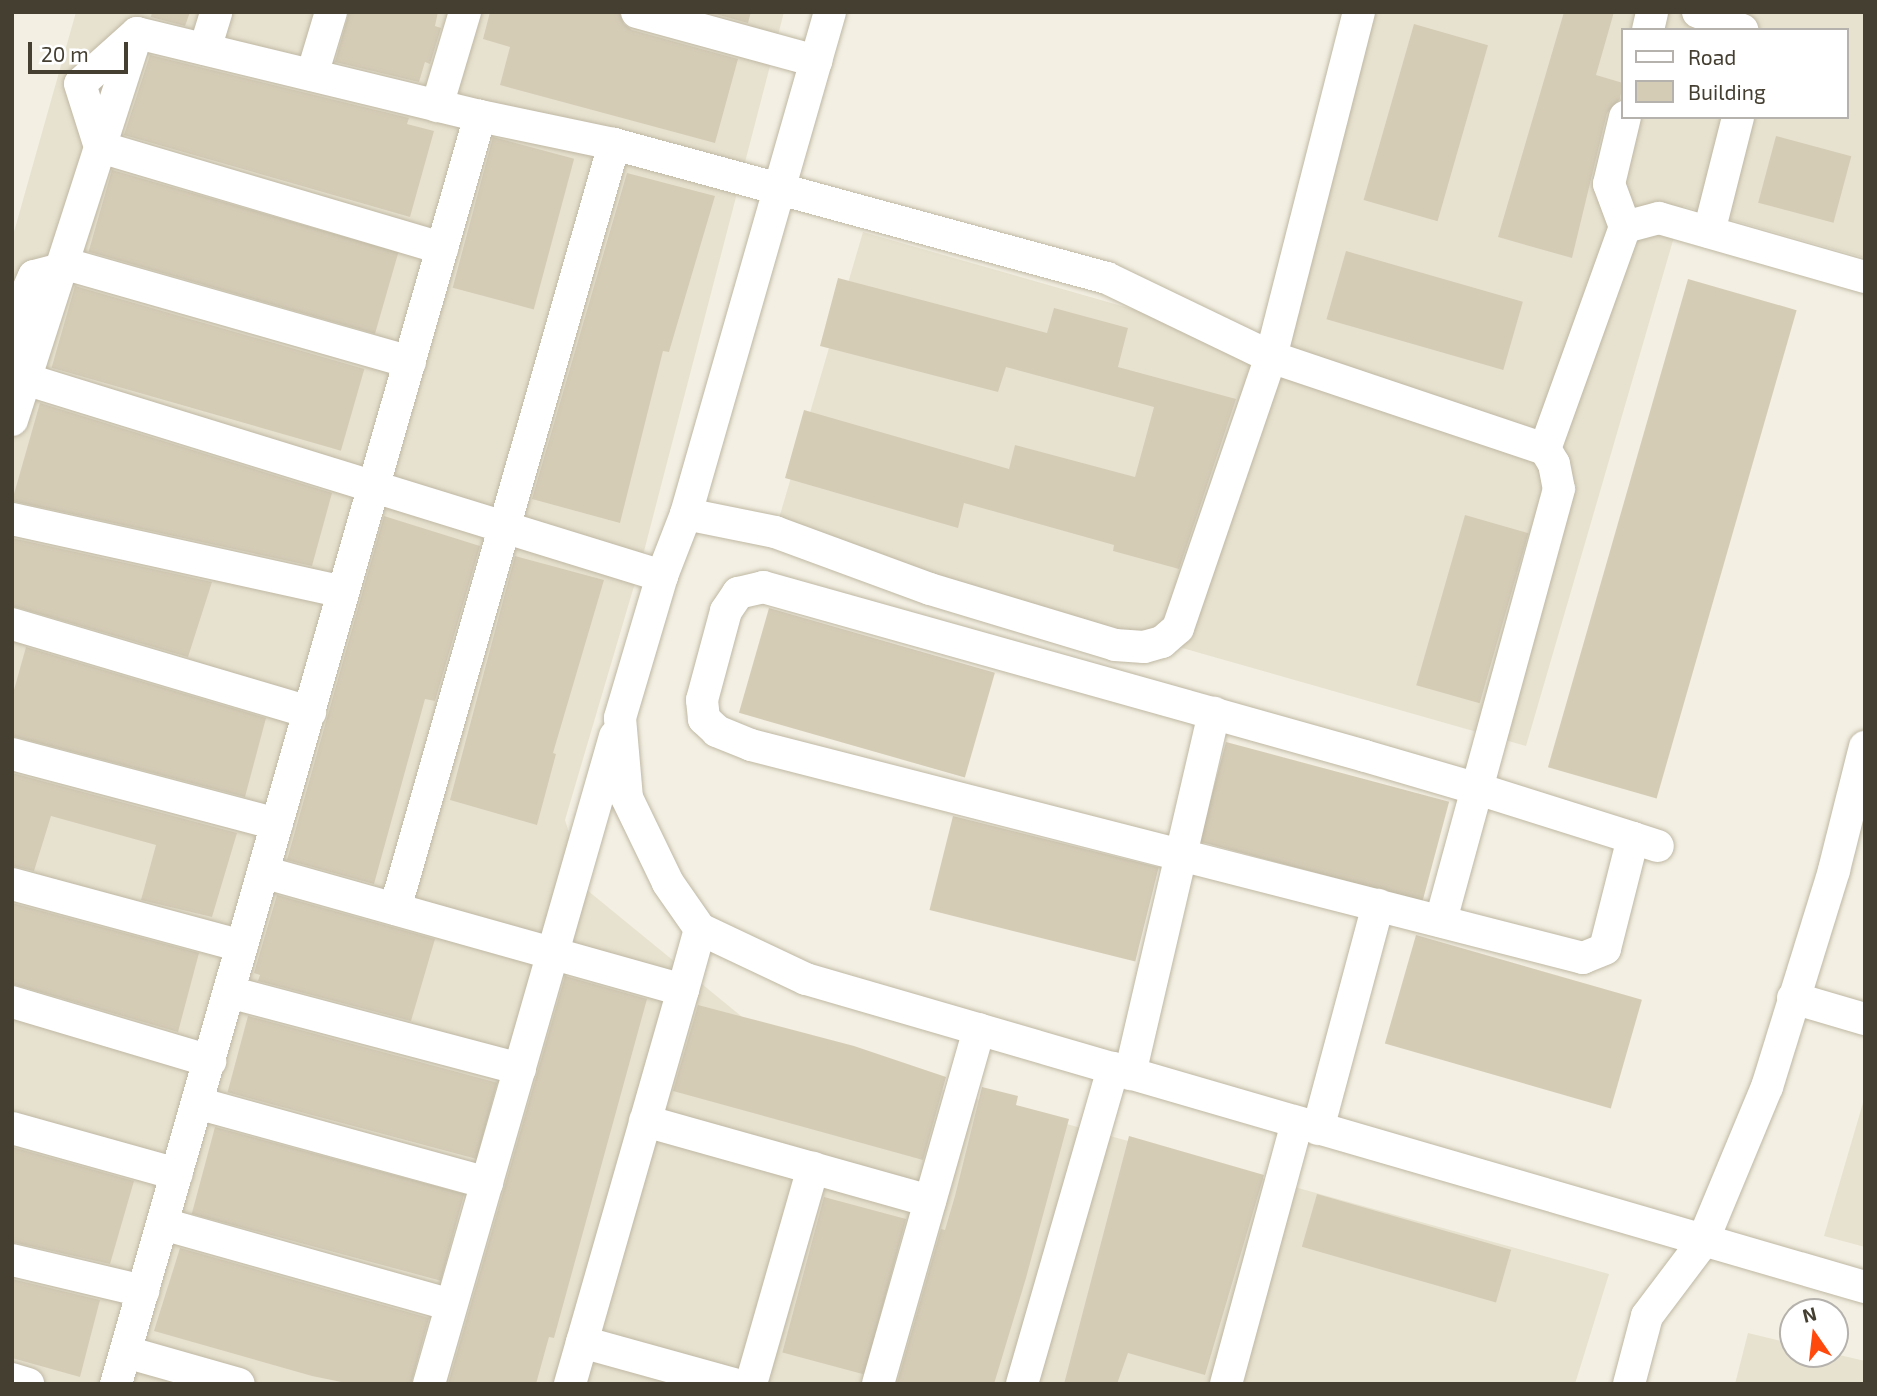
<!DOCTYPE html>
<style>
body{margin:0}
#map{position:relative;width:1877px;height:1396px;overflow:hidden;background:#f3efe2;font-family:"Exo 2",sans-serif}
div>[style]{position:absolute}
.residential>*{inset:0;background:#e7e2cf}
.building>*{inset:0;background:#d5ccb6;transform-origin:0 0}
.roads{filter:drop-shadow(0 0 2px #bfb8a4) drop-shadow(0 0 2px #bfb8a4)}
.street>*{height:32px;margin:-16px;padding:0 16px;transform-origin:16px;border-radius:16px;background:#fff}
span{translate:-50% -50%;white-space:nowrap;text-align:center;line-height:1.15;-webkit-text-stroke:6px #fff;paint-order:stroke}
.frame{position:absolute;inset:0;border:14px solid #453f32;pointer-events:none}
.legend{position:absolute;left:1621px;top:28px;width:228px;height:91px;box-sizing:border-box;background:#fff;border:2px solid #b5b2ad;margin:0;padding:9px 12px;list-style:none;font-size:21px;color:#453f32}
.legend li{display:flex;align-items:center;gap:14px;height:35px}
.legend b{width:35px;border:2px solid #b5b2ad}
.north{position:absolute;left:1779px;top:1298px;width:70px;height:70px;box-sizing:border-box;background:#fff;border:2px solid #b5b2ad;border-radius:50%;rotate:346deg;font-size:19px;font-weight:700;line-height:28px;text-align:center;color:#453f32}
.north::after{content:'';display:block;margin:auto;width:24px;height:32px;background:#ff490d;clip-path:polygon(50% 0,100% 100%,50% 72%,0 100%)}
.scale{position:absolute;left:28px;top:42px;width:100px;height:32px;box-sizing:border-box;border:4px solid #453f32;border-top:0;padding-left:9px;font-size:21px;line-height:24px;white-space:nowrap;color:#453f32;-webkit-text-stroke:5px #fff;paint-order:stroke}
</style>
<div id="map">
<div class="residential">
<i style="clip-path:polygon(76px 12px,784px 12px,642px 559px,565px 820px,587px 890px,774px 1043px,1609px 1274px,1575px 1384px,12px 1384px,12px 239px)"></i>
<i style="clip-path:polygon(evenodd,1356px 12px,1865px 12px,1865px 258px,1683px 206px,1526px 746px,775px 532px,863px 232px,1258px 345px,1356px 12px,1623px 30px,1847px 30px,1847px 117px,1623px 117px,1623px 30px)"></i>
<i style="clip-path:polygon(1865px 1096px,1865px 1247px,1824px 1236px)"></i>
<i style="clip-path:polygon(1748px 1333px,1793px 1344px,1793px 1354px,1835px 1354px,1865px 1361px,1865px 1384px,1735px 1384px)"></i>
</div>
<div class="building">
<i style="clip-path:polygon(152px 12px,190px 12px,185px 26px,151px 17px)"></i>
<i style="clip-path:polygon(349px 12px,438px 12px,435px 26px,441px 28px,430px 64px,425px 62px,419px 82px,335px 62px)"></i>
<i style="clip-path:polygon(490px 12px,619px 12px,624px 24px,632px 30px,738px 59px,715px 143px,500px 85px,510px 47px,483px 39px)"></i>
<i style="clip-path:polygon(708px 12px,751px 12px,748px 23px)"></i>
<i style="clip-path:polygon(1564px 12px,1614px 12px,1596px 75px,1623px 83px,1620px 99px,1607px 113px,1572px 258px,1498px 237px)"></i>
<i style="left:1414px;top:24px;width:77px;height:183px;rotate:16deg"></i>
<i style="clip-path:polygon(150px 55px,409px 118px,407px 124px,434px 131px,410px 217px,124px 135px)"></i>
<i style="left:1776px;top:136px;width:78px;height:69px;rotate:15deg"></i>
<i style="left:493px;top:137px;width:84px;height:156px;rotate:15deg"></i>
<i style="left:112px;top:170px;width:298px;height:85px;rotate:16deg"></i>
<i style="clip-path:polygon(627px 173px,715px 196px,669px 352px,663px 351px,620px 523px,532px 499px)"></i>
<i style="left:1346px;top:251px;width:184px;height:71px;rotate:16deg"></i>
<i style="clip-path:polygon(838px 278px,1047px 333px,1054px 308px,1128px 328px,1118px 367px,1236px 399px,1179px 569px,1113px 551px,1114px 545px,964px 503px,958px 528px,785px 478px,804px 410px,1009px 469px,1015px 445px,1135px 477px,1154px 407px,1006px 367px,998px 392px,820px 346px)"></i>
<i style="left:1688px;top:279px;width:113px;height:508px;rotate:16deg"></i>
<i style="left:75px;top:286px;width:301px;height:85px;rotate:16deg"></i>
<i style="clip-path:polygon(40px 403px,332px 493px,312px 566px,12px 501px)"></i>
<i style="left:1465px;top:515px;width:66px;height:177px;rotate:16deg"></i>
<i style="clip-path:polygon(384px 516px,480px 546px,435px 701px,425px 699px,374px 884px,287px 860px)"></i>
<i style="clip-path:polygon(12px 538px,212px 582px,188px 657px,12px 606px)"></i>
<i style="clip-path:polygon(515px 556px,604px 580px,553px 753px,556px 754px,537px 825px,450px 800px)"></i>
<i style="left:769px;top:608px;width:235px;height:109px;rotate:16deg"></i>
<i style="clip-path:polygon(26px 647px,266px 718px,245px 797px,12px 736px,12px 697px)"></i>
<i style="left:1226px;top:742px;width:231px;height:103px;rotate:15deg"></i>
<i style="clip-path:polygon(12px 773px,237px 833px,212px 917px,141px 900px,156px 845px,51px 816px,34px 871px,12px 866px)"></i>
<i style="left:953px;top:816px;width:212px;height:97px;rotate:14deg"></i>
<i style="clip-path:polygon(277px 895px,435px 939px,411px 1021px,258px 981px,260px 975px,254px 973px)"></i>
<i style="clip-path:polygon(12px 903px,199px 953px,178px 1032px,12px 984px)"></i>
<i style="left:1416px;top:935px;width:235px;height:113px;rotate:16deg"></i>
<i style="clip-path:polygon(565px 976px,647px 999px,554px 1338px,549px 1337px,536px 1384px,448px 1384px)"></i>
<i style="clip-path:polygon(698px 1005px,854px 1046px,946px 1077px,923px 1160px,673px 1091px)"></i>
<i style="left:248px;top:1016px;width:258px;height:79px;rotate:15deg"></i>
<i style="clip-path:polygon(982px 1087px,1018px 1096px,1016px 1105px,1069px 1119px,1026px 1278px,994px 1384px,897px 1383px,941px 1229px,945px 1230px,955px 1196px)"></i>
<i style="left:215px;top:1127px;width:258px;height:90px;rotate:15deg"></i>
<i style="clip-path:polygon(1129px 1136px,1264px 1175px,1205px 1375px,1128px 1353px,1117px 1384px,1064px 1384px)"></i>
<i style="clip-path:polygon(12px 1147px,134px 1181px,110px 1264px,12px 1242px)"></i>
<i style="left:1317px;top:1194px;width:202px;height:55px;rotate:16deg"></i>
<i style="left:824px;top:1197px;width:85px;height:161px;rotate:15deg"></i>
<i style="clip-path:polygon(180px 1248px,429px 1318px,411px 1384px,351px 1384px,312px 1376px,154px 1331px)"></i>
<i style="clip-path:polygon(12px 1279px,100px 1300px,80px 1377px,12px 1358px)"></i>
</div>
<div class="roads">
<div class="street">
<i style="left:637px;top:12px;width:186px;rotate:15.3deg"></i>
<i style="left:830px;top:12px;width:522px;rotate:106.01deg"></i>
<i style="left:686px;top:514px;width:66px;rotate:111.2deg"></i>
<i style="left:662px;top:576px;width:148px;rotate:106.5deg"></i>
<i style="left:620px;top:718px;width:80px;rotate:85deg"></i>
<i style="left:627px;top:798px;width:94px;rotate:64.2deg"></i>
<i style="left:668px;top:883px;width:56px;rotate:55.2deg"></i>
<i style="left:700px;top:929px;width:117px;rotate:25.3deg"></i>
<i style="left:806px;top:979px;width:1103px;rotate:16.22deg"></i>
<i style="left:1698px;top:12px;width:48px;rotate:22.2deg"></i>
<i style="left:1648px;top:30px;width:18px;rotate:-77deg"></i>
<i style="left:137px;top:33px;width:76px;rotate:138.2deg"></i>
<i style="left:80px;top:84px;width:66px;rotate:72.4deg"></i>
<i style="left:100px;top:147px;width:357px;rotate:16.5deg"></i>
<i style="left:137px;top:33px;width:353px;rotate:13.6deg"></i>
<i style="left:480px;top:116px;width:137px;rotate:11.8deg"></i>
<i style="left:205px;top:49px;width:39px;rotate:-73deg"></i>
<i style="left:312px;top:75px;width:66px;rotate:-73.2deg"></i>
<i style="left:437px;top:106px;width:98px;rotate:-73.4deg"></i>
<i style="left:480px;top:116px;width:787px;rotate:106.02deg"></i>
<i style="left:263px;top:872px;width:436px;rotate:15.7deg"></i>
<i style="left:683px;top:990px;width:63px;rotate:-74.4deg"></i>
<i style="left:1625px;top:227px;width:46px;rotate:-110.4deg"></i>
<i style="left:1609px;top:184px;width:69px;rotate:-76.6deg"></i>
<i style="left:1709px;top:232px;width:119px;rotate:-75.8deg"></i>
<i style="left:410px;top:362px;width:350px;rotate:-164.1deg"></i>
<i style="left:73px;top:266px;width:40px;rotate:165.6deg"></i>
<i style="left:34px;top:276px;width:45px;rotate:113.7deg"></i>
<i style="left:16px;top:317px;width:63px;rotate:81.7deg"></i>
<i style="left:25px;top:379px;width:667px;rotate:17.18deg"></i>
<i style="left:12px;top:420px;width:406px;rotate:-72.1deg"></i>
<i style="left:1545px;top:449px;width:236px;rotate:-70.2deg"></i>
<i style="left:1625px;top:227px;width:35px;rotate:-15deg"></i>
<i style="left:1659px;top:218px;width:214px;rotate:16deg"></i>
<i style="left:686px;top:514px;width:91px;rotate:11.4deg"></i>
<i style="left:775px;top:532px;width:165px;rotate:20.2deg"></i>
<i style="left:930px;top:589px;width:193px;rotate:16.8deg"></i>
<i style="left:1115px;top:645px;width:29px;rotate:4deg"></i>
<i style="left:1144px;top:647px;width:19px;rotate:-16deg"></i>
<i style="left:1162px;top:642px;width:21px;rotate:-41deg"></i>
<i style="left:1178px;top:628px;width:287px;rotate:-71.1deg"></i>
<i style="left:1271px;top:357px;width:289px;rotate:18.6deg"></i>
<i style="left:1545px;top:449px;width:17px;rotate:59deg"></i>
<i style="left:1554px;top:464px;width:25px;rotate:79deg"></i>
<i style="left:1559px;top:489px;width:448px;rotate:105.3deg"></i>
<i style="left:12px;top:519px;width:339px;rotate:12.4deg"></i>
<i style="left:12px;top:624px;width:311px;rotate:16.5deg"></i>
<i style="left:12px;top:754px;width:274px;rotate:14.8deg"></i>
<i style="left:1633px;top:838px;width:114px;rotate:104.2deg"></i>
<i style="left:1605px;top:949px;width:24px;rotate:158deg"></i>
<i style="left:1583px;top:958px;width:859px;rotate:-165.64deg"></i>
<i style="left:751px;top:745px;width:37px;rotate:-158deg"></i>
<i style="left:717px;top:731px;width:18px;rotate:-137deg"></i>
<i style="left:704px;top:719px;width:19px;rotate:-96deg"></i>
<i style="left:702px;top:700px;width:92px;rotate:-74.9deg"></i>
<i style="left:726px;top:611px;width:22px;rotate:-56deg"></i>
<i style="left:738px;top:593px;width:26px;rotate:-13deg"></i>
<i style="left:763px;top:587px;width:625px;rotate:15.68deg"></i>
<i style="left:1365px;top:756px;width:118px;rotate:16.3deg"></i>
<i style="left:1478px;top:789px;width:163px;rotate:17.5deg"></i>
<i style="left:1633px;top:838px;width:26px;rotate:18deg"></i>
<i style="left:12px;top:884px;width:238px;rotate:15.1deg"></i>
<i style="left:395px;top:909px;width:796px;rotate:-74.02deg"></i>
<i style="left:614px;top:144px;width:511px;rotate:15.21deg"></i>
<i style="left:1107px;top:278px;width:182px;rotate:25.7deg"></i>
<i style="left:1271px;top:357px;width:356px;rotate:-75.7deg"></i>
<i style="left:229px;top:992px;width:301px;rotate:14.8deg"></i>
<i style="left:1793px;top:998px;width:75px;rotate:16.3deg"></i>
<i style="left:12px;top:1002px;width:207px;rotate:16.6deg"></i>
<i style="left:1130px;top:1074px;width:371px;rotate:-76.9deg"></i>
<i style="left:197px;top:1103px;width:301px;rotate:15.4deg"></i>
<i style="left:645px;top:1121px;width:296px;rotate:15.7deg"></i>
<i style="left:12px;top:1128px;width:171px;rotate:15.6deg"></i>
<i style="left:1318px;top:1129px;width:232px;rotate:-75deg"></i>
<i style="left:163px;top:1224px;width:299px;rotate:15.7deg"></i>
<i style="left:12px;top:1260px;width:135px;rotate:13.3deg"></i>
<i style="left:582px;top:1342px;width:157px;rotate:15.5deg"></i>
<i style="left:126px;top:1352px;width:117px;rotate:15.8deg"></i>
<i style="left:12px;top:1379px;width:17px;rotate:17deg"></i>
<i style="left:116px;top:1384px;width:533px;rotate:-73.98deg"></i>
<i style="left:429px;top:1384px;width:674px;rotate:-73.98deg"></i>
<i style="left:570px;top:1384px;width:410px;rotate:-74deg"></i>
<i style="left:751px;top:1384px;width:225px;rotate:-74deg"></i>
<i style="left:878px;top:1384px;width:369px;rotate:-74.1deg"></i>
<i style="left:1022px;top:1384px;width:329px;rotate:-73.9deg"></i>
<i style="left:1226px;top:1384px;width:270px;rotate:-74.8deg"></i>
<i style="left:1629px;top:1384px;width:70px;rotate:-75.2deg"></i>
<i style="left:1647px;top:1316px;width:91px;rotate:-53deg"></i>
<i style="left:1702px;top:1243px;width:169px;rotate:-67.4deg"></i>
<i style="left:1767px;top:1087px;width:227px;rotate:-72.8deg"></i>
<i style="left:1834px;top:870px;width:127px;rotate:-75.9deg"></i>
</div>
</div>
<div class="frame"></div>
<ul class="legend">
<li><b style="height:9px;background:#fff"></b>Road</li>
<li><b style="height:19px;background:#d5ccb6"></b>Building</li>
</ul>
<div class="north">N</div>
<div class="scale">20 m</div>
</div>
